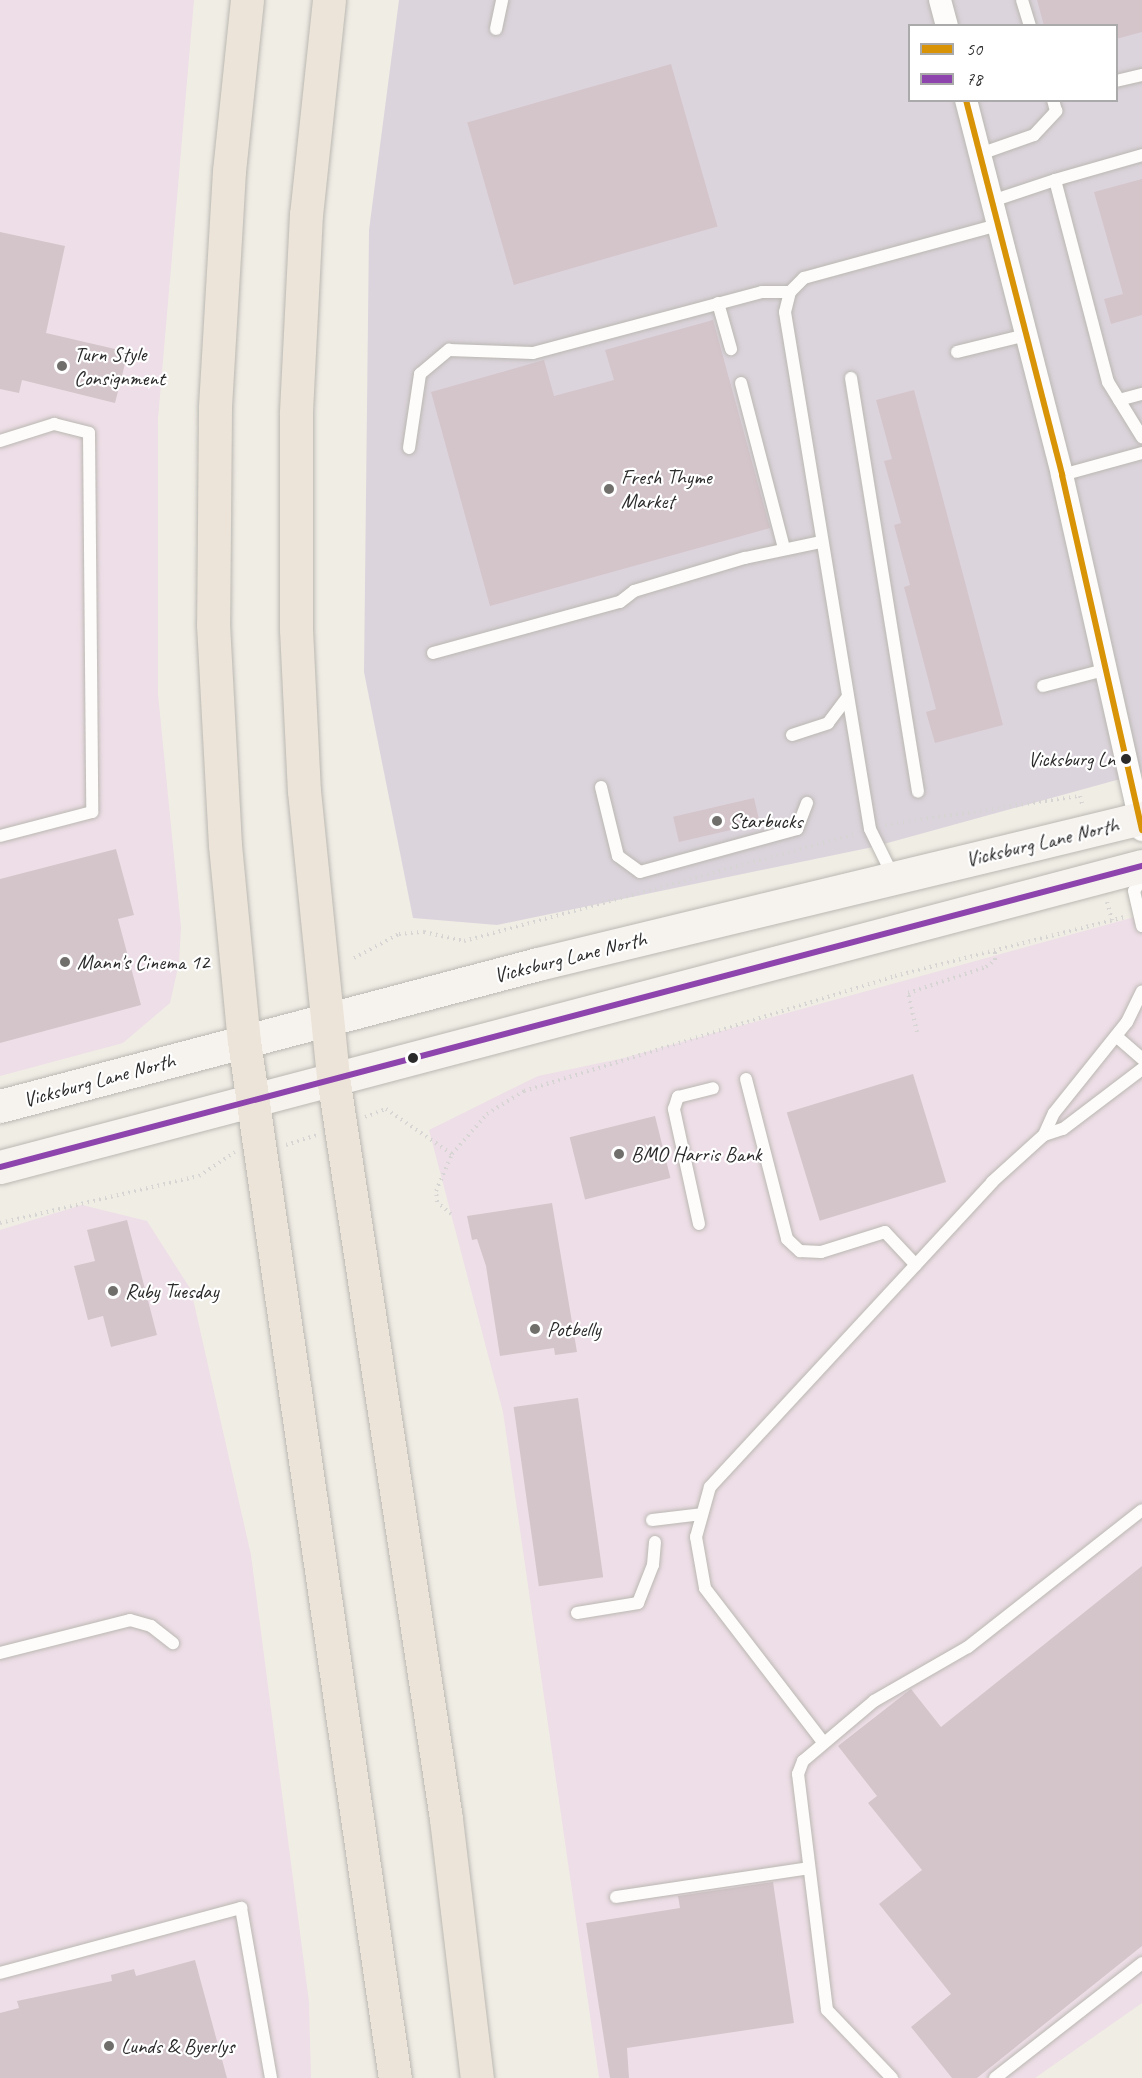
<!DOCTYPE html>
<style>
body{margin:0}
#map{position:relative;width:1142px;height:2078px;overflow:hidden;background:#f0ede5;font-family:Caveat,sans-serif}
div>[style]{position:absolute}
.built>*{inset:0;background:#eedee7}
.industrial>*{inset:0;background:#dcd4dc}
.building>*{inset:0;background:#d4c5ca;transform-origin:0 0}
.path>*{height:4px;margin-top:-2px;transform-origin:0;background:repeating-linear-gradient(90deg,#d6d5d3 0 1.5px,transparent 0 6px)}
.roads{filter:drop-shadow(0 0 2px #bab8b2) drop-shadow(0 0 2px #bab8b2)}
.service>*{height:12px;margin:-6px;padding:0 6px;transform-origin:6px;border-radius:6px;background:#fdfcfb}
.minor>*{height:22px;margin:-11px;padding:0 11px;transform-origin:11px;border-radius:11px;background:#fdfcfb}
.secondary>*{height:33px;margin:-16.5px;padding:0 16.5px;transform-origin:16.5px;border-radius:16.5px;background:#f6f3ee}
.primary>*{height:33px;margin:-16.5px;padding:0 16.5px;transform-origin:16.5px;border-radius:16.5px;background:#ece4d9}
.bus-1>*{height:6px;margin:-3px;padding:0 3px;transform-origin:3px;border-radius:3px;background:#d89406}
.bus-2>*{height:6px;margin:-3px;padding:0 3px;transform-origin:3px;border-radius:3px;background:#8e44ad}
.dots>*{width:16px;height:16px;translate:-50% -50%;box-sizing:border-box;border:3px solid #fff;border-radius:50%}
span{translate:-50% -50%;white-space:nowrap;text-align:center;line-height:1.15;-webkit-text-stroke:4.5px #fff;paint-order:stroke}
.bus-label{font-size:20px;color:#2b2b2b}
.right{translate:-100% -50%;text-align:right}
.poi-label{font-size:21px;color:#2b2b2b}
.left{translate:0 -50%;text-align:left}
.street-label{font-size:21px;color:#2b2b2b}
.legend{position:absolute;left:908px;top:24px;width:210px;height:78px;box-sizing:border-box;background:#fff;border:2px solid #aaa;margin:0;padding:8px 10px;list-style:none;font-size:18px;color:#2b2b2b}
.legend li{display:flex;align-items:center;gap:12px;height:30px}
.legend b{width:30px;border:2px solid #aaa}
</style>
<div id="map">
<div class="built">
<i style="clip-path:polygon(0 0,194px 0,158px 419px,158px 694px,181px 927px,179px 963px,170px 1003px,123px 1043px,0 1076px)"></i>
<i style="clip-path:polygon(1142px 915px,1142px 2003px,1035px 2078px,599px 2078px,503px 1412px,429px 1130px,538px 1076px,624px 1058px)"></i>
<i style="clip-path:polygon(82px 1205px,147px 1221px,191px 1290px,251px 1555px,309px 2002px,311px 2078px,0 2078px,0 1230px)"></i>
</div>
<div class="industrial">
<i style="clip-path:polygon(evenodd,399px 0,1142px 0,1142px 773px,873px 847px,497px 925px,413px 918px,364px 672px,369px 230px,399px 0,910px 26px,1116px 26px,1116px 100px,910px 100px,910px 26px)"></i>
</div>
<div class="building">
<i style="clip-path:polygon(1037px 0,1142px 0,1142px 32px,1116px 39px,1116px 26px,1044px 26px)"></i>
<i style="left:671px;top:64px;width:169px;height:212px;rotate:74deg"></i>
<i style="clip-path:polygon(1142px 179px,1142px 315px,1111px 324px,1104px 299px,1123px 294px,1094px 192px)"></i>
<i style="clip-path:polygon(0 232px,65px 246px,46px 333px,128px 352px,115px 403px,22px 380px,19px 393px,0 389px)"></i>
<i style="clip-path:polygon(713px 320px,770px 528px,490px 606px,431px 392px,544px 360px,554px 396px,614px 380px,605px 350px)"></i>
<i style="clip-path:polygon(914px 390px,1003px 725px,935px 743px,926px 712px,936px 709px,904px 587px,910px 585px,894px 525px,901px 523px,884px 461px,892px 459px,876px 400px)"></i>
<i style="left:754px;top:798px;width:26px;height:83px;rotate:77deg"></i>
<i style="clip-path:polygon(116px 849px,134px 915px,118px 919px,141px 1005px,0 1043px,0 879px)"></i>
<i style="left:913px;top:1074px;width:113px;height:132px;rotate:73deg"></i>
<i style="left:655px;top:1116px;width:64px;height:88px;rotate:76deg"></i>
<i style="clip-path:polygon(552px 1203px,577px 1352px,555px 1355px,554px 1348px,500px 1356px,486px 1266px,477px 1239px,472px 1240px,467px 1216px)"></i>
<i style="clip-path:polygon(127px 1220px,157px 1335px,111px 1347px,103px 1316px,88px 1320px,74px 1266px,95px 1261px,87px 1230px)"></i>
<i style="left:578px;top:1398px;width:181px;height:65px;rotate:82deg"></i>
<i style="clip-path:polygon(1142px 1566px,1142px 1946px,977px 2078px,952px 2078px,911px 2027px,951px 1994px,879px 1904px,922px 1870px,868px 1803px,877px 1796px,838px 1746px,911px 1689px,941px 1727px)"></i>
<i style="clip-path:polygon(773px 1882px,794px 2023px,627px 2048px,629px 2078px,610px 2078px,586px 1923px,680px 1908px,678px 1896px)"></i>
<i style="clip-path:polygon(195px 1960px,227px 2078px,0 2078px,0 2013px,19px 2008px,17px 2001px,112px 1981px,111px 1975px,134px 1969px,136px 1976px)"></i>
</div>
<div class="path">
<i style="left:885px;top:825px;width:197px;rotate:-8.5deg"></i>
<i style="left:1080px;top:796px;width:8px;rotate:76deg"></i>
<i style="left:1107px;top:902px;width:19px;rotate:74deg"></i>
<i style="left:354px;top:958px;width:51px;rotate:-28.1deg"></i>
<i style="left:399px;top:934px;width:25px;rotate:-5deg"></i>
<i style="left:424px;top:932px;width:41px;rotate:12.7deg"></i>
<i style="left:464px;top:941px;width:405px;rotate:-15.3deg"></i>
<i style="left:917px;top:1032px;width:40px;rotate:-103deg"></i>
<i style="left:908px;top:993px;width:82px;rotate:-18.4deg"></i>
<i style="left:986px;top:967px;width:11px;rotate:-38deg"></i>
<i style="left:995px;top:960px;width:11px;rotate:-90deg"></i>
<i style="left:365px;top:1117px;width:22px;rotate:-21deg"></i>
<i style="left:386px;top:1109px;width:80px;rotate:34.3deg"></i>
<i style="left:452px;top:1154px;width:53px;rotate:-48.8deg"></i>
<i style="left:487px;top:1114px;width:44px;rotate:-31.9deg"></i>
<i style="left:524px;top:1091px;width:388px;rotate:-17.2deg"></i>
<i style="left:895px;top:976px;width:236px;rotate:-14.4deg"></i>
<i style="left:286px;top:1145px;width:32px;rotate:-18deg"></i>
<i style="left:451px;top:1214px;width:18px;rotate:-139deg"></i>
<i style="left:437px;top:1202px;width:11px;rotate:-95deg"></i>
<i style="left:436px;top:1191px;width:40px;rotate:-66.6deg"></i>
<i style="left:0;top:1223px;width:204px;rotate:-13.3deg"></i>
<i style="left:199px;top:1176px;width:43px;rotate:-33.7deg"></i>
</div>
<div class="roads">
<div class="service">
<i style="left:1022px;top:0;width:27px;rotate:73deg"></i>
<i style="left:496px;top:29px;width:30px;rotate:-78deg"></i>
<i style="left:1116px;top:81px;width:27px;rotate:-13deg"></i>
<i style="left:980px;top:154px;width:57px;rotate:-19.4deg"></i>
<i style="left:1034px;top:135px;width:33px;rotate:-47deg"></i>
<i style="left:1056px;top:111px;width:11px;rotate:-105deg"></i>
<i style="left:1055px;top:180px;width:91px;rotate:-16deg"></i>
<i style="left:992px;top:201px;width:66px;rotate:-18.4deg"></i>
<i style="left:1055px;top:180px;width:209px;rotate:75.3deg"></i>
<i style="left:1108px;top:382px;width:65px;rotate:58.3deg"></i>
<i style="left:718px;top:303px;width:48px;rotate:74.2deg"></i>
<i style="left:957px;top:352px;width:71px;rotate:-13.8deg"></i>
<i style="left:851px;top:378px;width:419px;rotate:80.8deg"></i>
<i style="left:741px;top:383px;width:171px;rotate:75.4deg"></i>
<i style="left:1119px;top:400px;width:24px;rotate:-15deg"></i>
<i style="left:0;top:441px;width:57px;rotate:-17.5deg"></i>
<i style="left:54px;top:424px;width:36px;rotate:14deg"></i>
<i style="left:89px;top:433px;width:379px;rotate:89.5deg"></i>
<i style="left:92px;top:812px;width:95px;rotate:165.4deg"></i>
<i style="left:409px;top:448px;width:75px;rotate:-81.5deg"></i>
<i style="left:420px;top:374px;width:38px;rotate:-40deg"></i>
<i style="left:449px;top:350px;width:84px;rotate:2deg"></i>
<i style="left:533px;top:353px;width:237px;rotate:-14.9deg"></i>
<i style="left:762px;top:292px;width:28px"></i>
<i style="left:1062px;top:475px;width:83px;rotate:-15.4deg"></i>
<i style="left:433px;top:653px;width:194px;rotate:-15.3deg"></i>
<i style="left:620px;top:602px;width:18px;rotate:-38deg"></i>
<i style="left:634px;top:591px;width:116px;rotate:-16.6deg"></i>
<i style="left:745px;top:558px;width:78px;rotate:-11.9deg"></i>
<i style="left:1043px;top:686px;width:67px;rotate:-14.7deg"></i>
<i style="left:792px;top:735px;width:38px;rotate:-18deg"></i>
<i style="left:828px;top:723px;width:30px;rotate:-53deg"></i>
<i style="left:601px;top:787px;width:71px;rotate:76.2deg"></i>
<i style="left:618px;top:856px;width:27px;rotate:36deg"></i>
<i style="left:640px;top:872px;width:163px;rotate:-15.3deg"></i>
<i style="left:797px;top:829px;width:28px;rotate:-69deg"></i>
<i style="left:893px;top:876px;width:52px;rotate:-116.1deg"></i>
<i style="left:870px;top:829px;width:524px;rotate:-99.34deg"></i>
<i style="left:785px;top:312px;width:21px;rotate:-76deg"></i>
<i style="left:790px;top:292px;width:20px;rotate:-45deg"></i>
<i style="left:804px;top:278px;width:201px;rotate:-15.3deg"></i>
<i style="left:1142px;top:879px;width:14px;rotate:124deg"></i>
<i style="left:1134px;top:891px;width:36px;rotate:77deg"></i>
<i style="left:1116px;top:1036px;width:35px;rotate:41deg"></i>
<i style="left:746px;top:1079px;width:165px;rotate:75.6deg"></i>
<i style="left:787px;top:1239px;width:18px;rotate:43deg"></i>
<i style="left:800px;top:1251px;width:21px;rotate:3deg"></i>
<i style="left:821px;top:1252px;width:67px;rotate:-17.4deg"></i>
<i style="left:885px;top:1232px;width:45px;rotate:46.8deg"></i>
<i style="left:1044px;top:1135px;width:20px;rotate:-18deg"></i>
<i style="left:1063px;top:1129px;width:99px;rotate:-37.2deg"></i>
<i style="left:699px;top:1224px;width:118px;rotate:-102.3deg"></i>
<i style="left:674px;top:1109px;width:13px;rotate:-72deg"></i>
<i style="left:678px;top:1097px;width:36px;rotate:-14deg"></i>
<i style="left:652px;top:1520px;width:50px;rotate:-6.8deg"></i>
<i style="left:577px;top:1613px;width:62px;rotate:-9.3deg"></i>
<i style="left:638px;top:1603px;width:41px;rotate:-68.5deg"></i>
<i style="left:653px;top:1565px;width:23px;rotate:-85deg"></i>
<i style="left:0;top:1653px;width:134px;rotate:-14.2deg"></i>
<i style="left:130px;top:1620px;width:22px;rotate:16deg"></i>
<i style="left:151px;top:1626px;width:28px;rotate:38deg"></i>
<i style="left:823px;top:1742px;width:194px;rotate:-127.5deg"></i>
<i style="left:705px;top:1588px;width:52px;rotate:-100deg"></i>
<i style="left:696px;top:1537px;width:52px;rotate:-74.4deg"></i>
<i style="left:710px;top:1487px;width:415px;rotate:-47.2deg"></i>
<i style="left:992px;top:1182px;width:70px;rotate:-42.1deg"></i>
<i style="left:1044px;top:1135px;width:24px;rotate:-66deg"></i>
<i style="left:1054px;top:1113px;width:117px;rotate:-51.3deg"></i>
<i style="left:1127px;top:1022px;width:34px;rotate:-64deg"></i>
<i style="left:616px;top:1897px;width:195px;rotate:-8.5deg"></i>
<i style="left:0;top:1973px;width:250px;rotate:-15.1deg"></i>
<i style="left:241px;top:1908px;width:173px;rotate:80deg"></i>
<i style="left:892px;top:2078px;width:94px;rotate:-133.7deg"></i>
<i style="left:827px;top:2010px;width:238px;rotate:-97deg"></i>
<i style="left:798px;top:1774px;width:14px;rotate:-69deg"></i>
<i style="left:803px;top:1761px;width:93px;rotate:-40.2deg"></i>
<i style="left:874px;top:1701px;width:108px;rotate:-29.9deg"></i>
<i style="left:968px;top:1647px;width:221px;rotate:-38.2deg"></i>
<i style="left:995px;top:2078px;width:187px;rotate:-38deg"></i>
</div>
<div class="minor">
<i style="left:940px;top:0;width:27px;rotate:75deg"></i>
<i style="left:966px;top:100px;width:387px;rotate:75.6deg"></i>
<i style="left:1062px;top:475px;width:364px;rotate:77.3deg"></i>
</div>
<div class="secondary">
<i style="left:0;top:1106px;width:556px;rotate:-14.79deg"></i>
<i style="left:538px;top:964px;width:621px;rotate:-13.59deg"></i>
<i style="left:0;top:1167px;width:1181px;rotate:-14.77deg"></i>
</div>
<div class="primary">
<i style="left:247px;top:0;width:172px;rotate:96deg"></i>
<i style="left:229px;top:171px;width:238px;rotate:93.4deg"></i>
<i style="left:215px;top:409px;width:215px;rotate:90.5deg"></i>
<i style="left:213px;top:624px;width:221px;rotate:86.9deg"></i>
<i style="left:225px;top:845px;width:197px;rotate:84.5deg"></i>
<i style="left:244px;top:1041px;width:1048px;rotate:81.72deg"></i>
<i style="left:329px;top:0;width:215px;rotate:96.1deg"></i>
<i style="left:306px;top:214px;width:200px;rotate:92.9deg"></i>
<i style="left:296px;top:414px;width:215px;rotate:90deg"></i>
<i style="left:296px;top:629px;width:162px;rotate:87.2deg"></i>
<i style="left:304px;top:791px;width:287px;rotate:84.2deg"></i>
<i style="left:333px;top:1077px;width:751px;rotate:81.34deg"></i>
<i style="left:446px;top:1819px;width:261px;rotate:83.2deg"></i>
</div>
</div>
<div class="bus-1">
<i style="left:966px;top:100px;width:387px;rotate:75.6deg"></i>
<i style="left:1062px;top:475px;width:364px;rotate:77.3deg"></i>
</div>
<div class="bus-2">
<i style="left:0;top:1167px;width:1181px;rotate:-14.77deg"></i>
</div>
<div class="dots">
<i style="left:62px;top:366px;background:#706f6c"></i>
<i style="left:609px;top:489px;background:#706f6c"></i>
<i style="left:1126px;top:759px;background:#2b2b2b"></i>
<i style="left:717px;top:821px;background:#706f6c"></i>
<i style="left:65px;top:962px;background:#706f6c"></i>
<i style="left:413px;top:1058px;background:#2b2b2b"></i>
<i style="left:619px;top:1154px;background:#706f6c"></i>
<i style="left:113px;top:1291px;background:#706f6c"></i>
<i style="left:535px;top:1329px;background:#706f6c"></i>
<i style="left:109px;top:2046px;background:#706f6c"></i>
</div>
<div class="bus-label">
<span class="right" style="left:1115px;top:759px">Vicksburg Ln</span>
</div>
<div class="poi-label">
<span class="left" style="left:74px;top:366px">Turn Style<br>Consignment</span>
<span class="left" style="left:621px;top:489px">Fresh Thyme<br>Market</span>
<span class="left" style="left:729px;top:821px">Starbucks</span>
<span class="left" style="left:77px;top:962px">Mann's Cinema 12</span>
<span class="left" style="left:631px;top:1154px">BMO Harris Bank</span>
<span class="left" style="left:125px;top:1291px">Ruby Tuesday</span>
<span class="left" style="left:547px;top:1329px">Potbelly</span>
<span class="left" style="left:121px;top:2046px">Lunds &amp; Byerlys</span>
</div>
<div class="street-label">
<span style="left:1042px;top:842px;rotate:-13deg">Vicksburg Lane North</span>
<span style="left:570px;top:957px;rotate:-14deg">Vicksburg Lane North</span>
<span style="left:99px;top:1080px;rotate:-15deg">Vicksburg Lane North</span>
</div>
<ul class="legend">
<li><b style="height:8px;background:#d89406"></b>50</li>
<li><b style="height:8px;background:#8e44ad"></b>78</li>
</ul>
</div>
